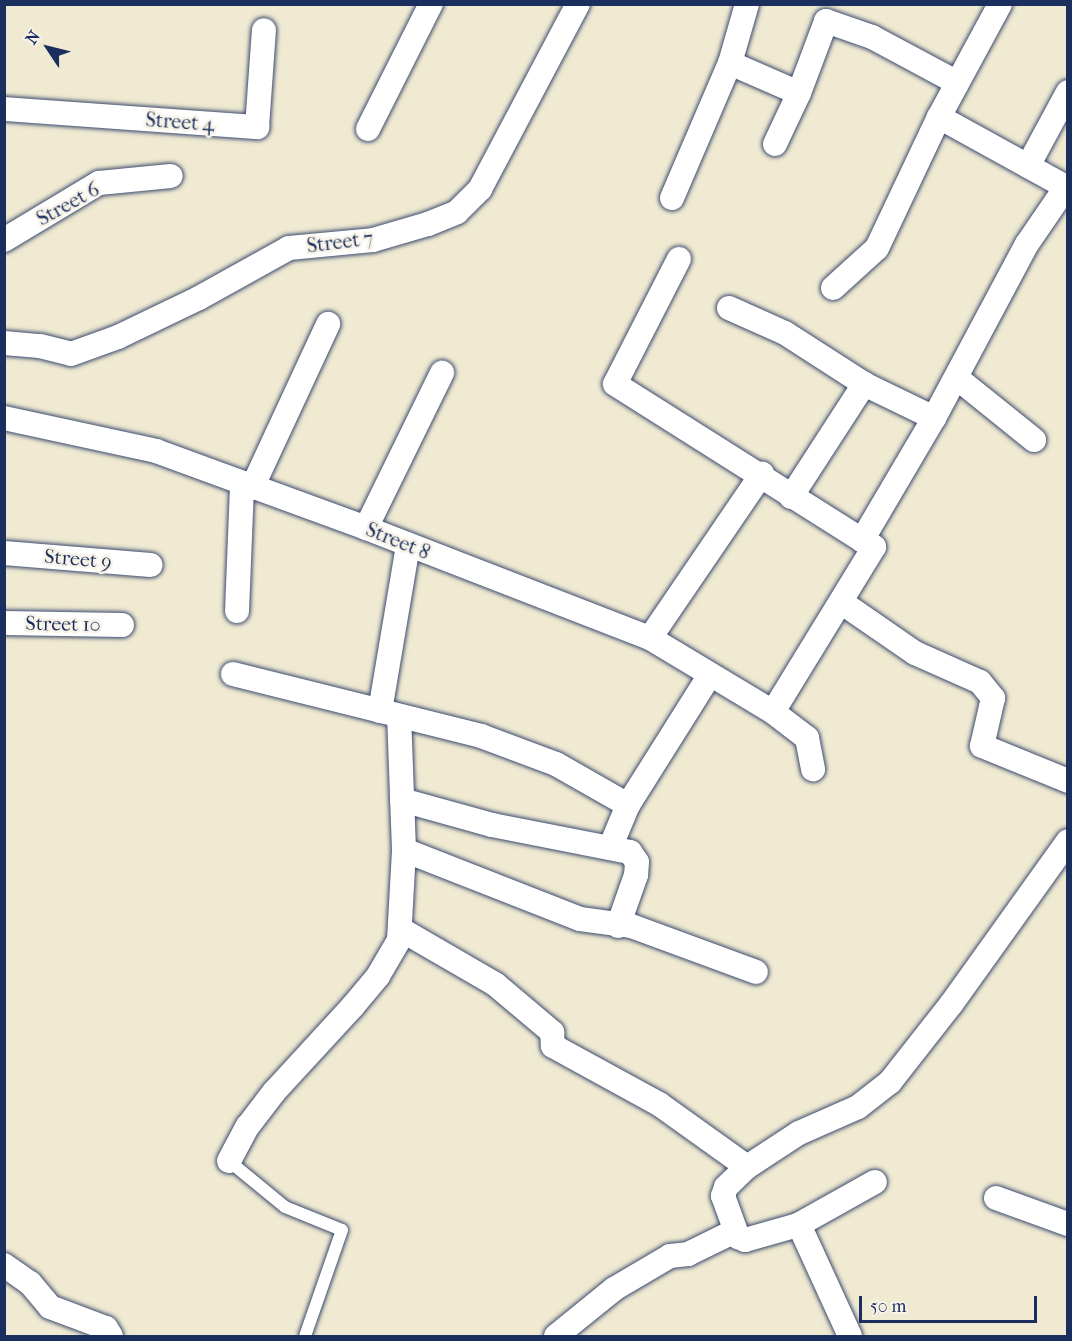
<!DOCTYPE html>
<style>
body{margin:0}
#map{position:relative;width:1072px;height:1341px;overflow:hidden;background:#f0ead2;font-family:"IM FELL French Canon",serif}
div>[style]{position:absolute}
.roads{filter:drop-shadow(0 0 2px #3b4b6f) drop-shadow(0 0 2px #3b4b6f)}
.lane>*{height:12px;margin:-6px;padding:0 6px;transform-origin:6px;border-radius:6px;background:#fff}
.street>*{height:24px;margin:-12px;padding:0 12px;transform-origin:12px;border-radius:12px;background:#fff}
span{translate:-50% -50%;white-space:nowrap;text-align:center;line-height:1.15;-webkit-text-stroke:5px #f7f3e8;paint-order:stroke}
.street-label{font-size:20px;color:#1b2f5e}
.frame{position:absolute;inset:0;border:6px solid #1b2f5e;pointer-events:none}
.north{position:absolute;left:18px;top:18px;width:60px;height:60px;-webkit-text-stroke:4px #f7f3e8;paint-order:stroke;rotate:305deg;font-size:16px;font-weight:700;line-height:24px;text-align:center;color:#1b2f5e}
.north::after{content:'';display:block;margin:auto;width:21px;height:27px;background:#1b2f5e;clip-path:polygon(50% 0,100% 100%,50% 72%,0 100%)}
.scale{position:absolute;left:859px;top:1296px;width:178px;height:27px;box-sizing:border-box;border:3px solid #1b2f5e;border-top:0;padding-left:8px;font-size:18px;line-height:21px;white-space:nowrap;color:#1b2f5e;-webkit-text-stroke:4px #f7f3e8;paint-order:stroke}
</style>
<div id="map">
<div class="roads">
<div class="lane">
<i style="left:229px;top:1161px;width:72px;rotate:39.4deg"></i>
<i style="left:285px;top:1207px;width:61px;rotate:22deg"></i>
<i style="left:342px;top:1230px;width:112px;rotate:109.2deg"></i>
</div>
<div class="street">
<i style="left:730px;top:63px;width:75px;rotate:23.5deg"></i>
<i style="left:4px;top:109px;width:254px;rotate:4.1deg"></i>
<i style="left:257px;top:127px;width:97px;rotate:-85.9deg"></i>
<i style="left:368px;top:129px;width:140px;rotate:-63.3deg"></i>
<i style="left:775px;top:144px;width:56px;rotate:-64.8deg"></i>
<i style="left:799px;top:93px;width:77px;rotate:-69.4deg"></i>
<i style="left:826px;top:21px;width:49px;rotate:19.2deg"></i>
<i style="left:872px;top:37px;width:95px;rotate:28.2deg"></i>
<i style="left:1028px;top:166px;width:84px;rotate:-61.6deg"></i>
<i style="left:672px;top:198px;width:147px;rotate:-66.8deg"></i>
<i style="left:730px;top:63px;width:61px;rotate:-73.9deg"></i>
<i style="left:4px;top:240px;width:111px;rotate:-31deg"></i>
<i style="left:99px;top:183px;width:72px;rotate:-5.6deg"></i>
<i style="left:679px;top:259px;width:140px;rotate:117.1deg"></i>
<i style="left:615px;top:384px;width:292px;rotate:32.3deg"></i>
<i style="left:833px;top:288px;width:59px;rotate:-42.3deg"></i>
<i style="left:877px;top:248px;width:145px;rotate:-64.7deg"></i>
<i style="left:939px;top:117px;width:128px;rotate:-61.6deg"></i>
<i style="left:729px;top:308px;width:61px;rotate:24.1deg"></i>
<i style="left:785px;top:333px;width:94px;rotate:32.8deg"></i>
<i style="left:864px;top:384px;width:78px;rotate:25.9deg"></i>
<i style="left:934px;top:418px;width:142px;rotate:120.5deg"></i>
<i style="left:862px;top:540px;width:14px;rotate:30deg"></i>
<i style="left:874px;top:547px;width:193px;rotate:121.5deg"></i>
<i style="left:4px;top:343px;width:36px;rotate:5deg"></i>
<i style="left:40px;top:346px;width:32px;rotate:14deg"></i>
<i style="left:71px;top:354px;width:50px;rotate:-19.9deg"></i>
<i style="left:118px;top:337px;width:90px;rotate:-25.7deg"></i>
<i style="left:199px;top:298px;width:103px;rotate:-29.1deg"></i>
<i style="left:289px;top:248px;width:84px;rotate:-5.4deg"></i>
<i style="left:373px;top:240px;width:57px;rotate:-16.2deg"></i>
<i style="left:428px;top:224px;width:31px;rotate:-22deg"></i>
<i style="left:457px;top:212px;width:33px;rotate:-45deg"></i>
<i style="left:480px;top:189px;width:209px;rotate:-62.1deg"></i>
<i style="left:957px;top:378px;width:99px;rotate:38.8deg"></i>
<i style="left:4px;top:418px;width:156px;rotate:12.2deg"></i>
<i style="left:156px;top:451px;width:224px;rotate:20.1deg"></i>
<i style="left:366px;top:528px;width:305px;rotate:21.2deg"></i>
<i style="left:650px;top:638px;width:144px;rotate:31deg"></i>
<i style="left:773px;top:712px;width:43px;rotate:37.4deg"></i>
<i style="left:807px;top:738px;width:32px;rotate:79deg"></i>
<i style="left:934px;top:418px;width:197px;rotate:-61.9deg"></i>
<i style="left:1027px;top:244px;width:69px;rotate:-55.6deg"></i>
<i style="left:1066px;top:187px;width:145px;rotate:-151.1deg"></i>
<i style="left:252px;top:488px;width:181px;rotate:-65.1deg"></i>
<i style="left:791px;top:497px;width:135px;rotate:-57.1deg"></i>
<i style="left:366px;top:528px;width:173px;rotate:-63.9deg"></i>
<i style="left:4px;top:553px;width:147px;rotate:4.7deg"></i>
<i style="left:841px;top:602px;width:90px;rotate:34.6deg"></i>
<i style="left:915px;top:653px;width:71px;rotate:24deg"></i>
<i style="left:980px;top:682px;width:21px;rotate:51deg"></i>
<i style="left:993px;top:698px;width:49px;rotate:102.9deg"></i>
<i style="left:982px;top:746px;width:93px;rotate:22.1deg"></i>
<i style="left:237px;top:611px;width:127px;rotate:-87.7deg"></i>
<i style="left:4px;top:623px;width:118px;rotate:1deg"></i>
<i style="left:650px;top:638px;width:199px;rotate:-55.7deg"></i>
<i style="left:233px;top:674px;width:256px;rotate:14deg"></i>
<i style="left:481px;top:736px;width:80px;rotate:20.5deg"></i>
<i style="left:556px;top:764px;width:83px;rotate:29.7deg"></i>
<i style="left:380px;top:711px;width:167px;rotate:-80.4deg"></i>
<i style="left:402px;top:800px;width:93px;rotate:15.5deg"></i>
<i style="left:492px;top:825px;width:141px;rotate:11.1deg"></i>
<i style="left:630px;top:852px;width:12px;rotate:55deg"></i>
<i style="left:637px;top:862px;width:13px;rotate:94deg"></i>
<i style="left:636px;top:875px;width:54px;rotate:109.4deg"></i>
<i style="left:610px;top:848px;width:47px;rotate:-67.3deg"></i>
<i style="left:628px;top:805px;width:154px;rotate:-57.8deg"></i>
<i style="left:404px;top:850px;width:189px;rotate:21.4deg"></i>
<i style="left:580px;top:919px;width:51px;rotate:7.8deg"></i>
<i style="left:631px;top:926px;width:133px;rotate:20.2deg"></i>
<i style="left:400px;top:929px;width:110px;rotate:30.1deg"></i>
<i style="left:495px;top:984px;width:75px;rotate:40.1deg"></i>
<i style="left:552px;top:1032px;width:14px;rotate:86deg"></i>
<i style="left:553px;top:1046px;width:121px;rotate:28.7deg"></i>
<i style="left:659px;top:1104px;width:108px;rotate:35.6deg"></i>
<i style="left:229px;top:1161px;width:40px;rotate:-62deg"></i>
<i style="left:248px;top:1126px;width:43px;rotate:-52.6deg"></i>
<i style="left:274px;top:1092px;width:117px;rotate:-47.4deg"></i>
<i style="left:353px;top:1006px;width:39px;rotate:-50deg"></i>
<i style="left:378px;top:976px;width:42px;rotate:-59.7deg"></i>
<i style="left:399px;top:940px;width:90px;rotate:-86.8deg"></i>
<i style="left:404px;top:850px;width:134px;rotate:-92.1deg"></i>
<i style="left:996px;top:1198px;width:77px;rotate:19.9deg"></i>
<i style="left:798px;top:1225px;width:88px;rotate:-29.2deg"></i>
<i style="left:4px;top:1265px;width:32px;rotate:35deg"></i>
<i style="left:30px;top:1283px;width:31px;rotate:50deg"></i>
<i style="left:50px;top:1307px;width:60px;rotate:20.6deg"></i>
<i style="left:106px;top:1328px;width:9px;rotate:58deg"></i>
<i style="left:556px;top:1336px;width:75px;rotate:-39deg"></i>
<i style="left:614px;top:1289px;width:65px;rotate:-30.5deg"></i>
<i style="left:670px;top:1256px;width:18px;rotate:-6deg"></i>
<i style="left:688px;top:1254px;width:52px;rotate:-26.1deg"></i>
<i style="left:850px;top:1336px;width:118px;rotate:-114.6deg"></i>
<i style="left:801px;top:1229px;width:5px;rotate:-127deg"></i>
<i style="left:798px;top:1225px;width:55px;rotate:164.2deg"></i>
<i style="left:745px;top:1240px;width:8px;rotate:-157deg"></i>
<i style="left:738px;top:1237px;width:44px;rotate:-110.1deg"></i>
<i style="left:723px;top:1196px;width:9px;rotate:-72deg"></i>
<i style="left:726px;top:1187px;width:29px;rotate:-44deg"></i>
<i style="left:747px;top:1167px;width:62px;rotate:-33.2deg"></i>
<i style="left:799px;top:1133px;width:64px;rotate:-23.8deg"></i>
<i style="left:858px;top:1107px;width:41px;rotate:-38deg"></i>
<i style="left:890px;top:1082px;width:100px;rotate:-51.9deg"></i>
<i style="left:952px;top:1003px;width:199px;rotate:-54.4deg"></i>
</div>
</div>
<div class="street-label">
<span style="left:180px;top:122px;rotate:4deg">Street 4</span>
<span style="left:68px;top:204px;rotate:-29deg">Street 6</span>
<span style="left:340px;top:242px;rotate:-7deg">Street 7</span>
<span style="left:398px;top:541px;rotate:22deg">Street 8</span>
<span style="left:78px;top:559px;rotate:5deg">Street 9</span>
<span style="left:63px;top:624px;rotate:1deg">Street 10</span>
</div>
<div class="frame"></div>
<div class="north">N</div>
<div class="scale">50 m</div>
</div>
